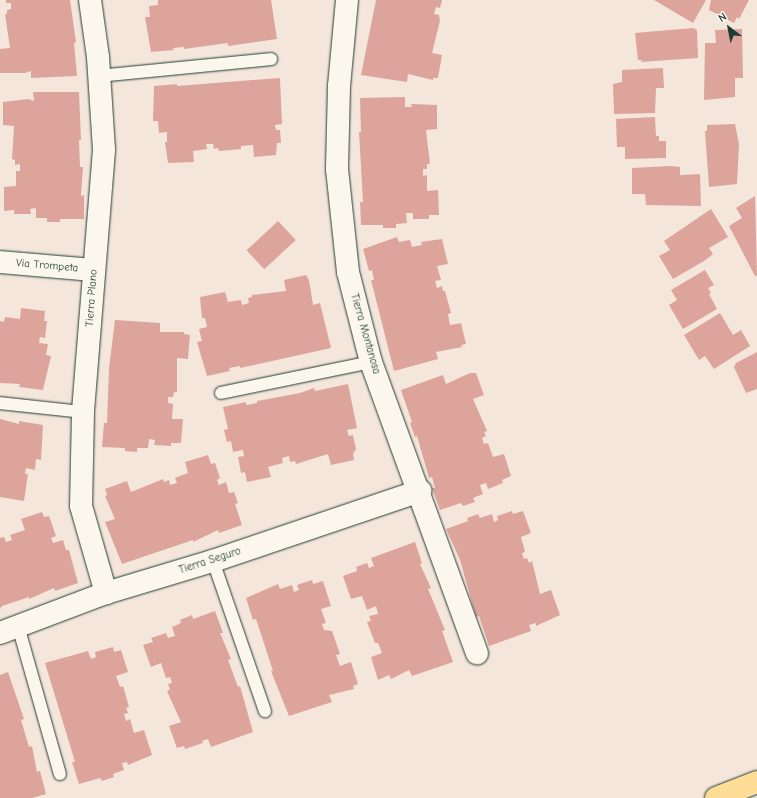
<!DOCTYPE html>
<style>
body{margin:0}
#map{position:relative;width:757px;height:798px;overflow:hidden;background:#f5e6dc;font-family:"Comic Neue",sans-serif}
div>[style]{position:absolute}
.building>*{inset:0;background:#dda49c;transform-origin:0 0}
.roads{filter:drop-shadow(0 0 1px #1f3d34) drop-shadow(0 0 1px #1f3d34)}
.service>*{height:12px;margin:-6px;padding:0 6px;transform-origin:6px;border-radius:6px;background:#fbf7ec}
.minor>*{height:22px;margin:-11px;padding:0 11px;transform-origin:11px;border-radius:11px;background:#fbf7ec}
.motorway>*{height:22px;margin:-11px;padding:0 11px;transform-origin:11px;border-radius:11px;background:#fedd96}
span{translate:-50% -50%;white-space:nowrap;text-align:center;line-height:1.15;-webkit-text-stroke:3px #fbf7ec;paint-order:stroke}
.street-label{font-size:11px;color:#1f3d34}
.north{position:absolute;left:709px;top:8px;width:40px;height:40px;-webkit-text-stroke:3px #fbf7ec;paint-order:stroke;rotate:328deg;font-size:11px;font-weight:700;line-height:16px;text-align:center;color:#1f3d34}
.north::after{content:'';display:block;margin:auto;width:14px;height:18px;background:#1f3d34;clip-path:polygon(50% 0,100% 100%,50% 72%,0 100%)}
</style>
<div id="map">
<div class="building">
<i style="clip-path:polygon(6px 0,70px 0,76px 42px,74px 43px,77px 76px,31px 78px,31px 71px,25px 73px,0 73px,0 49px,10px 48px,5px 14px,7px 14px,7px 10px,11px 9px,11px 3px,6px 3px)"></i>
<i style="clip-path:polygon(158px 0,271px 0,277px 39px,228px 46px,228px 43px,184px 49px,184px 47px,173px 48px,174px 50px,151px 52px,145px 17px,150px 17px,149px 6px,158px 5px)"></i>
<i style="clip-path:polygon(376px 0,442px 0,440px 8px,436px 7px,434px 14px,439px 15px,440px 21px,432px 53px,442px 55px,438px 78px,433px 78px,433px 80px,408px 74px,407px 82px,361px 75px)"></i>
<i style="clip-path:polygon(654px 0,706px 0,693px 23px)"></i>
<i style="clip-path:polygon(711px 0,749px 0,739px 19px,737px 17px,734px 23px,709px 10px)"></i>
<i style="clip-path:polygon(693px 28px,697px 30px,698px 58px,641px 62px,642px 60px,638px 60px,635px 33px)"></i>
<i style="clip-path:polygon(742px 29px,743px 78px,735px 78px,735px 97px,704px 100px,705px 43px,716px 43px,715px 30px)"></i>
<i style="clip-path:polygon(663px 68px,664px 88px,656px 88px,655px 113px,614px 114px,613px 84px,622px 82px,622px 70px)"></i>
<i style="clip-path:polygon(280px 78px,282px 124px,275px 125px,276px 130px,280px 130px,281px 143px,277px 143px,276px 155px,254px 157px,253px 145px,241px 146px,241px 149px,219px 151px,218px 148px,214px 149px,213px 144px,206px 144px,207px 149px,193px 151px,194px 162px,168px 163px,165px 142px,167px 142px,167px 132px,159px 133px,158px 121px,153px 121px,154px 86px,177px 84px,177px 86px)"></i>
<i style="clip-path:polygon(33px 92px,79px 92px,81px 140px,79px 140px,80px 167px,83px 167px,81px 196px,84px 195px,84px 219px,60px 219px,60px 222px,47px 222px,47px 218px,36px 218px,36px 208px,30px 209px,31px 214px,14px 214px,14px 210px,4px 211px,4px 187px,16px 186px,16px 171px,20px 171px,20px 164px,15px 165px,15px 160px,12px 159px,14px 126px,3px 125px,3px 102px,28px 99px,34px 101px)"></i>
<i style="clip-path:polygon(405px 97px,405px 107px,412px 107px,411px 104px,437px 105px,437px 129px,426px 130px,430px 164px,427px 164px,427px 169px,423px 169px,423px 176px,427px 175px,427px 191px,438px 190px,439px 215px,429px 215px,429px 219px,413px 219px,413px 213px,406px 213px,407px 223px,396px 224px,396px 228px,383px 228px,383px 225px,361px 225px,360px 202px,363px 202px,359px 132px,361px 132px,360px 98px)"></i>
<i style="clip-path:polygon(655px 117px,656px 136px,659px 136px,659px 141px,666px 141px,666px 158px,625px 159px,625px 147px,617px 147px,616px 119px)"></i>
<i style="clip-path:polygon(735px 124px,739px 144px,737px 184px,709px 187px,705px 131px,707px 131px,707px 125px)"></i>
<i style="clip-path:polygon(670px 166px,680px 167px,680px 175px,700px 174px,701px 206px,646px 205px,645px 194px,632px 194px,632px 168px)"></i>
<i style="clip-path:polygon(755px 196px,757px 275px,755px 276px,729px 226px,742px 218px,736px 208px)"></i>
<i style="clip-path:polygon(711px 209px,728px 237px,709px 248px,713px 254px,704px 261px,673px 279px,659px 256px,670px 250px,664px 241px)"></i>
<i style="left:278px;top:221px;width:26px;height:43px;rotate:47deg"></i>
<i style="clip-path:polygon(397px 237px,399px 242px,410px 240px,412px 247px,422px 245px,421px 242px,442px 239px,448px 264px,437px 266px,441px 280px,435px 281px,437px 288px,442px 286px,443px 291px,445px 291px,451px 313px,448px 314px,450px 325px,461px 323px,466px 344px,461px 345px,462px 347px,436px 352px,438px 359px,394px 371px,371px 280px,374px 280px,372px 270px,369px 271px,363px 249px)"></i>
<i style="clip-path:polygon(705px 270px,714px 285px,708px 288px,711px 293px,709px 294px,717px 309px,683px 329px,669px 305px,677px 300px,671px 290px)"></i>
<i style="clip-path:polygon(306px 275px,309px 280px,313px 305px,320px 303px,331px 348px,240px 368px,240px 366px,229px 368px,230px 371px,207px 376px,197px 342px,202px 341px,199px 329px,207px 327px,205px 318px,202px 318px,200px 297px,225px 292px,228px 302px,241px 300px,242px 305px,249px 303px,248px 298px,252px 297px,252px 295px,286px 291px,284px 280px)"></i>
<i style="clip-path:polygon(21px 308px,45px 311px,44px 321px,47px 321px,45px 338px,40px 337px,39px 343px,48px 344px,46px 355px,51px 356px,43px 390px,19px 387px,20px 384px,0 383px,0 321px,4px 322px,5px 317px,20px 319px)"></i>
<i style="clip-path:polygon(720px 313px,733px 335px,741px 330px,750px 346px,714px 369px,705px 356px,699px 360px,684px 335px)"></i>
<i style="clip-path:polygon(115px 320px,160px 323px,160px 332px,184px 332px,184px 334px,190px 335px,188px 359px,177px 358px,177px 392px,174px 392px,173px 397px,168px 397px,168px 403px,173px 404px,172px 419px,183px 419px,181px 443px,171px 443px,171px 446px,154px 445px,155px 440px,149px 439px,148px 448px,137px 448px,137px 452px,125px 451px,125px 448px,102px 447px,104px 423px,107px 423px,109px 368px)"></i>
<i style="clip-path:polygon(757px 352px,757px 389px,746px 393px,734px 367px,736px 363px)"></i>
<i style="clip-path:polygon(470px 373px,476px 373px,484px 395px,473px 399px,487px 431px,484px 432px,486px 436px,482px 438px,484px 444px,488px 443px,493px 457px,504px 454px,511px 476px,502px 480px,503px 483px,488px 489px,486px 483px,480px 485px,483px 494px,473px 498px,475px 502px,463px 506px,461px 503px,440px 510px,432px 488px,435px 488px,432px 477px,429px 478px,417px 436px,415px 437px,410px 423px,412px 422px,401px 390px,443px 375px,446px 384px)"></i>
<i style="clip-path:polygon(348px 384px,357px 428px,347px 430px,349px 436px,353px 435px,356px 449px,353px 454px,354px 460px,331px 465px,328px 454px,296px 464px,295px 461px,290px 462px,289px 456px,282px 458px,283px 463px,268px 467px,271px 477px,247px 482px,245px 472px,241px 473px,238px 457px,244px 456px,243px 450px,233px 452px,231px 441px,227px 442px,224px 430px,228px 429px,223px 407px,246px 402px,246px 405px,257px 403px,257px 401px,300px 393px,314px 388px,315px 391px)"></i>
<i style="clip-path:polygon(0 419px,19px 424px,19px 421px,43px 425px,41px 460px,36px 459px,35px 470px,26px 468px,25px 474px,28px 474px,24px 501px,0 497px)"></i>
<i style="clip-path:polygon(208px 455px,211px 464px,215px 463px,220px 478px,217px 480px,219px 485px,226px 482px,229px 493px,234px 492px,238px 503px,235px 504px,242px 525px,219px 533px,218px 530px,193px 542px,193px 540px,122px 564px,105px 522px,115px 519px,105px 496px,107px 495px,105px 489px,127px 481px,131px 492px,163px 479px,164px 482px,169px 480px,170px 485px,177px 483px,175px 478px,188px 473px,185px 462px)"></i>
<i style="clip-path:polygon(512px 511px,513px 514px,523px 511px,531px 533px,521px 537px,525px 552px,522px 553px,524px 559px,527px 558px,529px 563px,532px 561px,540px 594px,551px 590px,560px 615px,536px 626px,536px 623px,529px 625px,531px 631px,489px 646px,479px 616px,476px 617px,460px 560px,446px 529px,468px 521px,467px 518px,478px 514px,480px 518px,492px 514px,494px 522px,498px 520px,497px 516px)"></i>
<i style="clip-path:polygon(42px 512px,44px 517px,49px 516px,56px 536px,51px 538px,53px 543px,63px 540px,66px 550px,69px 550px,78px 583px,55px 591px,54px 588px,29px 599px,29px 597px,2px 606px,0 609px,0 538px,4px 537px,6px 542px,12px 540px,10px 535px,25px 530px,21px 519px)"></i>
<i style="clip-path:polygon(415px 542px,422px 563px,420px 564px,431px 588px,428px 589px,445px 630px,442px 631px,453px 662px,412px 676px,409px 670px,391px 679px,389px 675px,378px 680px,371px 657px,382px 653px,378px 643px,375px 643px,367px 622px,371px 621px,369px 616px,378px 614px,376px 606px,367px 610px,362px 596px,351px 599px,343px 576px,357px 571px,356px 567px,367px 563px,369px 568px,374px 566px,371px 558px)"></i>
<i style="clip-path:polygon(312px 580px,313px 584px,323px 581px,331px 606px,321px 609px,326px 623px,322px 624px,324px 630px,332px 631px,340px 654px,336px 655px,340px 666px,351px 662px,358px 684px,353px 686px,354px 689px,329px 695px,332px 702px,289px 716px,271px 671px,273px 671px,256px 619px,253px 620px,246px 598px,278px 584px,280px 589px,292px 585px,294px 592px,299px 590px,297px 585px)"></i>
<i style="clip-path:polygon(215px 611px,223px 633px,220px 633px,231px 659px,228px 660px,238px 687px,240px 686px,253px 732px,211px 747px,208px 739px,202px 741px,203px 743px,185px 749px,184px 746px,177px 748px,169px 726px,181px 722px,167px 691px,170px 689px,168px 684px,172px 683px,170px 677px,166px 678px,161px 663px,151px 667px,143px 645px,153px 642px,151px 638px,166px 633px,168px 638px,175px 636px,172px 627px,181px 623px,180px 620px,192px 615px,193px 619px)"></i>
<i style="clip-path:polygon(113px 647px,114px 652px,121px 650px,128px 672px,116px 676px,120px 687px,123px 686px,129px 707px,126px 708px,128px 713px,124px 714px,126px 721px,130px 719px,134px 733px,144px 730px,152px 755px,128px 765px,127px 762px,122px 763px,124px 770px,113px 774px,114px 777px,102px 781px,100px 778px,79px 784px,72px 762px,75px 762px,45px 663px,88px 651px,91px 659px,96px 657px,95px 652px)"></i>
<i style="clip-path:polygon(8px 672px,24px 719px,21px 720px,29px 747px,32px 746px,37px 772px,40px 771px,46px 794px,32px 798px,0 798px,0 675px)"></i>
</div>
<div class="roads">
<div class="service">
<i style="left:99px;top:76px;width:173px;rotate:-5.6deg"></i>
<i style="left:221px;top:393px;width:153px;rotate:-11.7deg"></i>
<i style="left:0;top:403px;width:83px;rotate:6.2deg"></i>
<i style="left:213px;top:561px;width:159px;rotate:70.9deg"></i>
<i style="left:18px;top:626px;width:154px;rotate:74.2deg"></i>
</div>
<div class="minor">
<i style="left:90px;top:0;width:58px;rotate:82deg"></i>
<i style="left:98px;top:57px;width:93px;rotate:86.3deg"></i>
<i style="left:104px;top:150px;width:263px;rotate:94.6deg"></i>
<i style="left:83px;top:412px;width:94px;rotate:91.2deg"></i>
<i style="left:81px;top:506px;width:91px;rotate:74deg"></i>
<i style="left:347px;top:0;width:86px;rotate:95.3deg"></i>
<i style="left:339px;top:86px;width:83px;rotate:91.4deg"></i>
<i style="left:337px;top:169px;width:104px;rotate:83.9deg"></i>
<i style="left:348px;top:272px;width:93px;rotate:75.7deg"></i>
<i style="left:371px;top:362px;width:310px;rotate:70deg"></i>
<i style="left:0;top:262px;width:94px;rotate:4.9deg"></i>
<i style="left:0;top:633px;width:113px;rotate:-20.7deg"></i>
<i style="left:106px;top:593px;width:112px;rotate:-16.7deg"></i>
<i style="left:213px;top:561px;width:219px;rotate:-18.7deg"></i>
</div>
<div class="motorway">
<i style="left:716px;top:798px;width:44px;rotate:-21.3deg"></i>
</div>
</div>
<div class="street-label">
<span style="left:47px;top:266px;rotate:5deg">Via Trompeta</span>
<span style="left:92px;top:298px;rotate:-86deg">Tierra Plano</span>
<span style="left:365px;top:334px;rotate:74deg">Tierra Montanosa</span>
<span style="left:210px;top:561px;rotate:-18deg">Tierra Seguro</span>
</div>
<div class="north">N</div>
</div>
